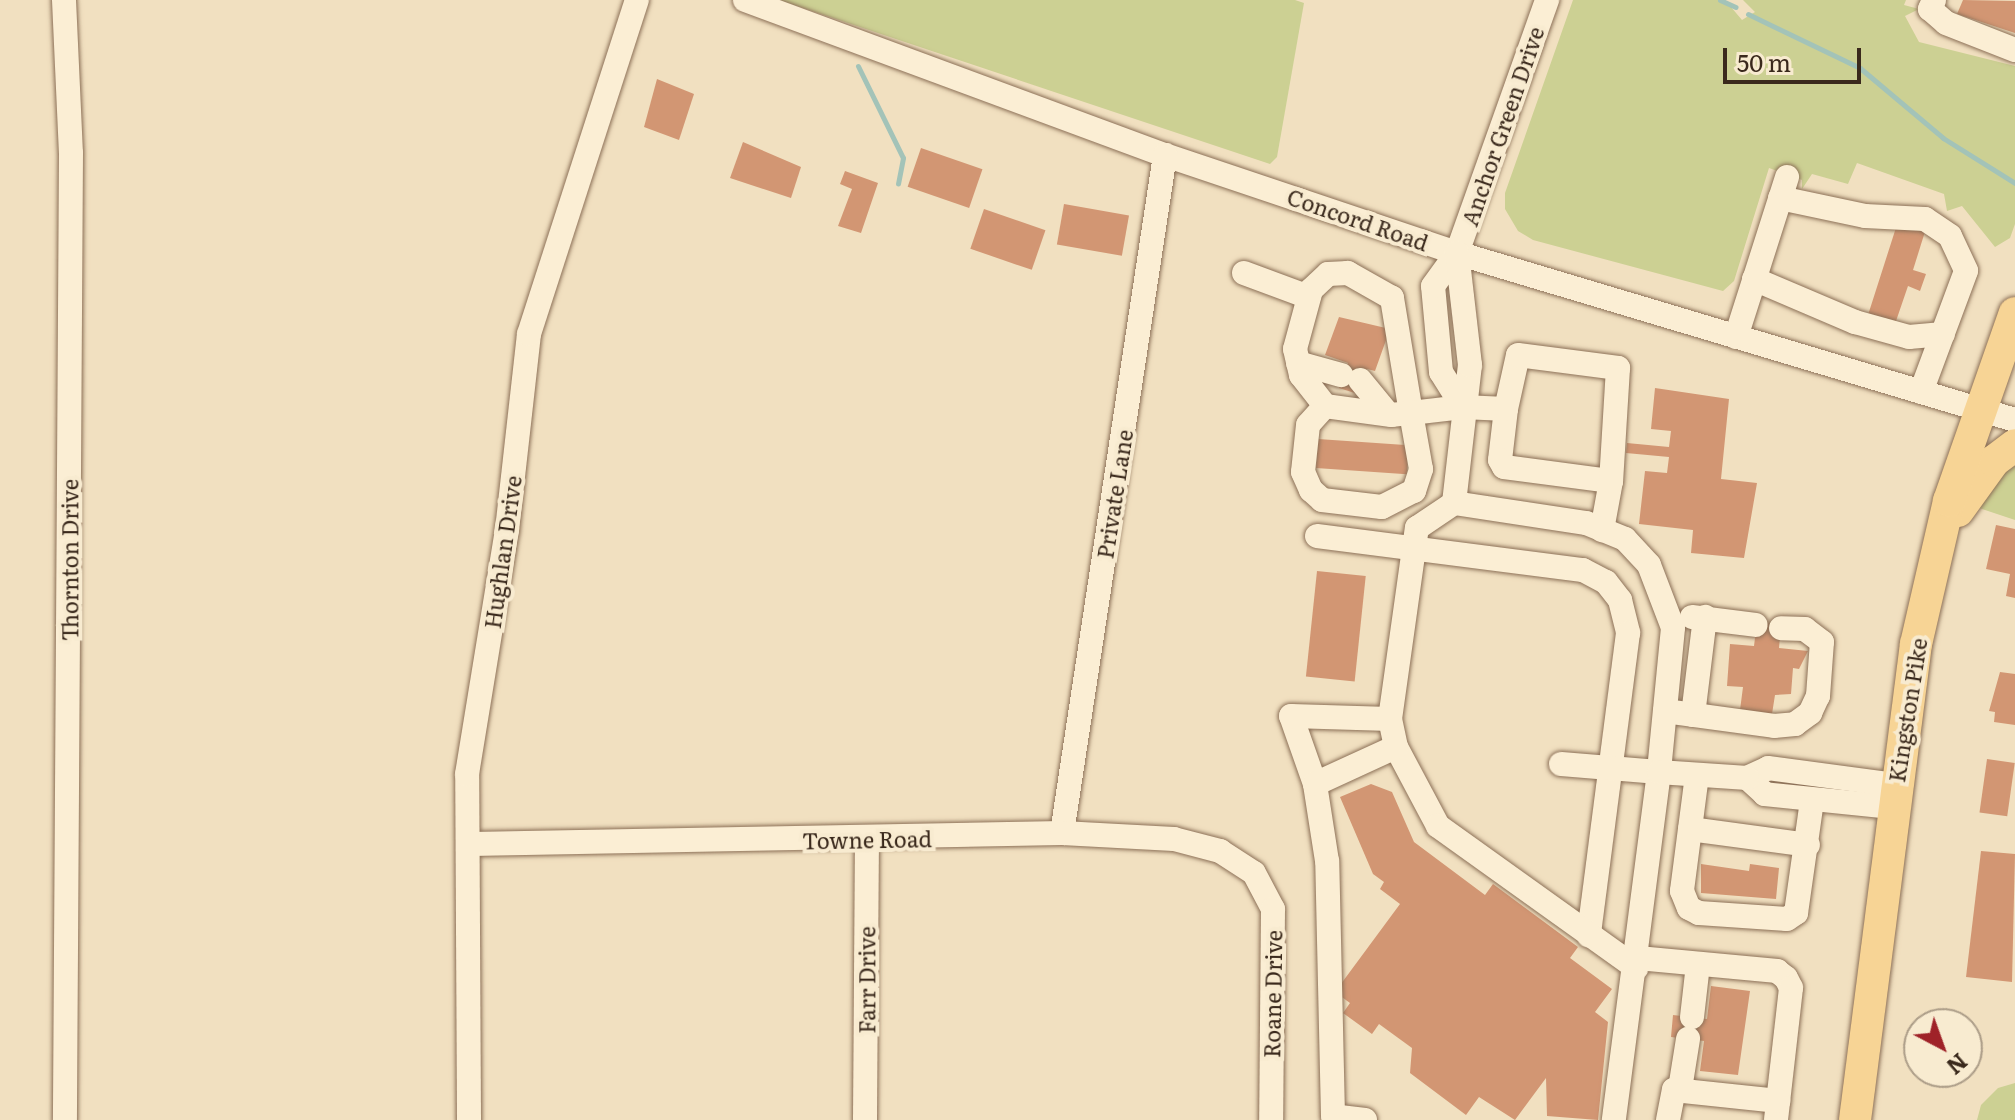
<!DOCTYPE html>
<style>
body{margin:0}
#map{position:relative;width:2015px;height:1120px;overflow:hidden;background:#f1e0c0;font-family:Literata,serif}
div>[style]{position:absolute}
.green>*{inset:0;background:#ccd093}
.stream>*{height:5px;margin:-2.5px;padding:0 2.5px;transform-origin:2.5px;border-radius:2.5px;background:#a3c3b8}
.building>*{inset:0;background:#d29673;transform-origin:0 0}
.roads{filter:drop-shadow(0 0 2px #8c7057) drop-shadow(0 0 2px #8c7057)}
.minor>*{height:24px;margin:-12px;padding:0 12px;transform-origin:12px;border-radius:12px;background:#fbeed4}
.major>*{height:32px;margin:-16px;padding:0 16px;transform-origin:16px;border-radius:16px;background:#f7d495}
span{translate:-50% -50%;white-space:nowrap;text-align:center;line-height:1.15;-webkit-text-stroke:8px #f8ebd0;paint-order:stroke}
.street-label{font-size:22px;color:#3a291c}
.north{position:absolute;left:1903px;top:1008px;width:80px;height:80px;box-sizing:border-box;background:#f8ebd0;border:2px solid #ac9d88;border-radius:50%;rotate:139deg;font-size:22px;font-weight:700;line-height:32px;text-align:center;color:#3a291c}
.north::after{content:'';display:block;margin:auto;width:28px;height:36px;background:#9f2228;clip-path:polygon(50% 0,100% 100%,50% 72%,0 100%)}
.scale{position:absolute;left:1723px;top:48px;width:138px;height:36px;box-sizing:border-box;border:4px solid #3a291c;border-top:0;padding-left:10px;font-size:24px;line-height:28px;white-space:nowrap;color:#3a291c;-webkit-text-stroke:6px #f8ebd0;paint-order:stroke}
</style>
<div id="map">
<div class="green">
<i style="clip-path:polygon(779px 0,1295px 0,1304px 3px,1277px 157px,1270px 164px)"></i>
<i style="clip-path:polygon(1573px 0,1725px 0,1742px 20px,1755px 12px,1743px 0,1906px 0,1904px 5px,1919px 9px,1905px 16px,1919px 42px,2015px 66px,2015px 224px,2010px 238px,1995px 247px,1962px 206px,1947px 211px,1944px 194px,1857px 163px,1848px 184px,1812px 174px,1802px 189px,1802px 180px,1769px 168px,1734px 281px,1723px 291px,1533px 240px,1518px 231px,1505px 209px,1505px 193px)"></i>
<i style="clip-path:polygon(2015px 455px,2015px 520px,1979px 508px)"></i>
<i style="clip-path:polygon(2015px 1083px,2015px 1120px,1977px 1120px,1981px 1105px,1998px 1088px)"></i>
</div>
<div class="stream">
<i style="left:1720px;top:0;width:17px;rotate:24deg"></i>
<i style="left:1748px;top:14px;width:124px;rotate:25.7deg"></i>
<i style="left:1860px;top:68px;width:109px;rotate:40.1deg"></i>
<i style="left:1943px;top:138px;width:85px;rotate:32deg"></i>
<i style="left:858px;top:66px;width:102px;rotate:63.9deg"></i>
<i style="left:903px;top:158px;width:26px;rotate:101deg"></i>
</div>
<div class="building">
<i style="clip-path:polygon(1963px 0,2015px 1px,2015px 33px,1957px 14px)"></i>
<i style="clip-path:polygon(657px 79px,694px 94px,679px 140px,644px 127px)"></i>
<i style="clip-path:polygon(743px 142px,801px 167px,791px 198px,730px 178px)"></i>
<i style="left:921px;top:148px;width:65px;height:41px;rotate:19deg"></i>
<i style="clip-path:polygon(845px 171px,878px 183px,861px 233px,838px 226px,852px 189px,840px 184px)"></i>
<i style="left:1064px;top:204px;width:66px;height:41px;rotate:10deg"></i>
<i style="left:984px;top:209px;width:65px;height:42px;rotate:19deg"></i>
<i style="clip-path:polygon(1901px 212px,1928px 222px,1913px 270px,1926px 274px,1920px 291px,1908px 286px,1895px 324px,1868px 315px)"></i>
<i style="clip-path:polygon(1339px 317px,1390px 329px,1375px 371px,1367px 369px,1358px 394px,1339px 388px,1348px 363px,1325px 355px)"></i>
<i style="clip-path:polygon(1655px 388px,1729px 399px,1721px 479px,1757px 483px,1744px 558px,1691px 553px,1693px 530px,1639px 524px,1645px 471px,1667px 473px,1669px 457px,1626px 453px,1627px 443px,1669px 447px,1671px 431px,1651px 429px)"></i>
<i style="left:1318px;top:439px;width:91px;height:29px;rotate:4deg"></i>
<i style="clip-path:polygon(1996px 525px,2015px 529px,2015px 598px,2006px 596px,2010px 574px,1986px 569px)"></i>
<i style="left:1317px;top:571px;width:49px;height:106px;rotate:6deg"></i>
<i style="clip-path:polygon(1757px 622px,1781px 625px,1779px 648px,1808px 651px,1799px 669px,1793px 668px,1791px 694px,1775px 695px,1772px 714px,1740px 710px,1743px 687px,1727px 686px,1730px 644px,1754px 646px)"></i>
<i style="clip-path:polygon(2000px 672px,2015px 674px,2015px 725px,1994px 722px,1995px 712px,1989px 711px)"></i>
<i style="left:1987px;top:759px;width:28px;height:54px;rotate:8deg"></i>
<i style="clip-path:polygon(1371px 784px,1392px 792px,1414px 842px,1485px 895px,1493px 884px,1578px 947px,1570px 958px,1612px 989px,1595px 1012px,1608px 1022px,1598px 1120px,1547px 1116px,1546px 1078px,1515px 1120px,1479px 1097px,1466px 1115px,1410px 1073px,1412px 1048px,1379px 1024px,1372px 1034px,1343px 1013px,1350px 1003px,1335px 992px,1400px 904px,1380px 889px,1384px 882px,1373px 874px,1340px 797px)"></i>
<i style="clip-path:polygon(1981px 851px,2015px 854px,2012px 982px,1966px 977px)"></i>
<i style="clip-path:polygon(1701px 864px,1749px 871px,1750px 864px,1779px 868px,1776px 899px,1701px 893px)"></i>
<i style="clip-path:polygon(1711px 986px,1750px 991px,1738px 1075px,1700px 1071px,1704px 1041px,1671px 1037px,1673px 1015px,1707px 1019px)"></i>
</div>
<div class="roads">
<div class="minor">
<i style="left:64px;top:0;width:153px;rotate:87.4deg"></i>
<i style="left:71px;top:153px;width:967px;rotate:90.36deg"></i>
<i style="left:745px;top:0;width:448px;rotate:20.3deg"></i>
<i style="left:1165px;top:155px;width:308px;rotate:18.6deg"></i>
<i style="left:1457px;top:253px;width:582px;rotate:16.66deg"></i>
<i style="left:1934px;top:0;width:10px;rotate:114deg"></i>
<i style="left:1930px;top:9px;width:21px;rotate:41deg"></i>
<i style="left:1946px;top:23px;width:74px;rotate:21.4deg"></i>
<i style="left:1780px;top:198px;width:87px;rotate:12deg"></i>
<i style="left:1865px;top:216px;width:60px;rotate:2.9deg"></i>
<i style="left:1925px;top:219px;width:30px;rotate:34deg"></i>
<i style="left:1950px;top:236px;width:38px;rotate:65deg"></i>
<i style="left:1966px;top:271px;width:129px;rotate:110.4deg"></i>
<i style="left:1244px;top:273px;width:69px;rotate:20.3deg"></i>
<i style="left:1754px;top:279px;width:110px;rotate:23.1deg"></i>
<i style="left:1855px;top:322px;width:56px;rotate:15.5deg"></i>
<i style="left:1909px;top:337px;width:34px;rotate:-5deg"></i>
<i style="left:1736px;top:337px;width:168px;rotate:-72.3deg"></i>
<i style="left:1298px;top:363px;width:45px;rotate:15.6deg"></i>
<i style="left:1360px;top:380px;width:44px;rotate:50.5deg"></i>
<i style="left:1325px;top:406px;width:25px;rotate:132deg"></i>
<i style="left:1308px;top:425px;width:47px;rotate:96.1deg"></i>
<i style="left:1303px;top:472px;width:20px;rotate:66deg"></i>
<i style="left:1311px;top:490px;width:15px;rotate:42deg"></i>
<i style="left:1322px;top:500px;width:60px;rotate:6.7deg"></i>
<i style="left:1382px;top:507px;width:36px;rotate:-27deg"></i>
<i style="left:1414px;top:491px;width:23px;rotate:-72deg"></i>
<i style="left:1421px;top:469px;width:57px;rotate:-100.1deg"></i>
<i style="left:1411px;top:413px;width:117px;rotate:-99.4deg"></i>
<i style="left:1392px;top:298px;width:51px;rotate:-150.4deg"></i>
<i style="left:1348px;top:273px;width:20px;rotate:177deg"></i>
<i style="left:1328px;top:274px;width:23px;rotate:137deg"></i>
<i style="left:1311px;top:290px;width:61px;rotate:105.2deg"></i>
<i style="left:1295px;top:349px;width:27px;rotate:77deg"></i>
<i style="left:1301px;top:375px;width:39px;rotate:52deg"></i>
<i style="left:1325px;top:406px;width:67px;rotate:7.8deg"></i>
<i style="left:1391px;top:415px;width:20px;rotate:-6deg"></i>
<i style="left:1411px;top:413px;width:52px;rotate:-6.6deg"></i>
<i style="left:1463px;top:407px;width:43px;rotate:2.7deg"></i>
<i style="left:1506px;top:409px;width:51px;rotate:96.7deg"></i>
<i style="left:1500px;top:460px;width:8px;rotate:60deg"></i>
<i style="left:1504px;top:467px;width:108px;rotate:7.5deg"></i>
<i style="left:1611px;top:481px;width:50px;rotate:100.4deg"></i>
<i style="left:1463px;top:407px;width:41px;rotate:-122.2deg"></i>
<i style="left:1441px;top:372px;width:86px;rotate:-95.3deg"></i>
<i style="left:1433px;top:286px;width:41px;rotate:-54deg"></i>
<i style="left:1457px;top:253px;width:269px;rotate:-70.4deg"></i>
<i style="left:1506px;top:409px;width:55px;rotate:-77.5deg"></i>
<i style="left:1518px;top:355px;width:101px;rotate:7.4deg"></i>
<i style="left:1618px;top:368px;width:113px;rotate:93.5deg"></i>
<i style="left:1454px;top:503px;width:139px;rotate:-83.4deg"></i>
<i style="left:1470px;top:365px;width:113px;rotate:-96.6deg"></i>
<i style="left:1317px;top:536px;width:268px;rotate:7.3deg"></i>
<i style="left:1583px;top:570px;width:26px;rotate:28deg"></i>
<i style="left:1606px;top:582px;width:23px;rotate:52deg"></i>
<i style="left:1620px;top:600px;width:34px;rotate:76deg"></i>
<i style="left:1628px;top:633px;width:305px;rotate:97.4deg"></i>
<i style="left:1692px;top:617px;width:64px;rotate:7.1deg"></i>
<i style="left:1665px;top:711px;width:110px;rotate:7.8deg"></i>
<i style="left:1774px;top:726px;width:21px;rotate:-5deg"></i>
<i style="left:1795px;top:724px;width:19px;rotate:-36deg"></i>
<i style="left:1810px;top:713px;width:19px;rotate:-65deg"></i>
<i style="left:1818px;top:696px;width:54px;rotate:-85.8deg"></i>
<i style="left:1822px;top:642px;width:21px;rotate:-143deg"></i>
<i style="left:1805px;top:629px;width:24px;rotate:-178deg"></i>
<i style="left:1693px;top:715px;width:99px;rotate:-83deg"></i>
<i style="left:1396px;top:747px;width:89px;rotate:62deg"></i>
<i style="left:1438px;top:826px;width:244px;rotate:35.6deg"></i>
<i style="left:1561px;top:764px;width:98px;rotate:4.7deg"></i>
<i style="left:1659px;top:772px;width:351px;rotate:97.4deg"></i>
<i style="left:1697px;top:775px;width:117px;rotate:97.4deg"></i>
<i style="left:1682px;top:891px;width:18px;rotate:68deg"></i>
<i style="left:1689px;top:908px;width:11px;rotate:27deg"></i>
<i style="left:1699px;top:913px;width:88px;rotate:3.9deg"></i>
<i style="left:1787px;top:919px;width:11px;rotate:-34deg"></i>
<i style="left:1796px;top:913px;width:114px;rotate:-81.9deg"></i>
<i style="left:1315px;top:784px;width:72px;rotate:-109.4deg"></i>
<i style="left:1291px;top:716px;width:99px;rotate:1.7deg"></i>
<i style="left:1892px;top:807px;width:128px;rotate:-174.2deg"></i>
<i style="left:1765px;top:794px;width:24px;rotate:-138deg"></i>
<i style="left:1747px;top:778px;width:23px;rotate:-25deg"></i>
<i style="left:1768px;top:768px;width:128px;rotate:7.6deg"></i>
<i style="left:1690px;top:829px;width:119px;rotate:7.7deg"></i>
<i style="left:1062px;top:833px;width:686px;rotate:-81.36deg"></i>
<i style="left:471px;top:844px;width:591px;rotate:-1.07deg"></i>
<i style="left:1062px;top:833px;width:112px;rotate:3.1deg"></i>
<i style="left:1174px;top:839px;width:48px;rotate:14.6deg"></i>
<i style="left:1220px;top:851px;width:40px;rotate:32.9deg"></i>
<i style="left:1254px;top:873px;width:41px;rotate:62.2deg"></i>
<i style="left:1273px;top:909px;width:211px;rotate:90.5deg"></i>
<i style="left:1638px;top:958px;width:140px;rotate:5.3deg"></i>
<i style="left:1777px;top:971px;width:11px;rotate:38deg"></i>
<i style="left:1786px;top:978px;width:11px;rotate:63deg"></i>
<i style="left:1791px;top:988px;width:133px;rotate:96.5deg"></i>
<i style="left:1692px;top:1017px;width:53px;rotate:-83.5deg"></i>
<i style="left:1680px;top:1089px;width:51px;rotate:-80.9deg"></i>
<i style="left:469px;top:1120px;width:346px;rotate:-90.3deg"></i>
<i style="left:467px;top:774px;width:247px;rotate:-80.7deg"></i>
<i style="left:507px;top:530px;width:197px;rotate:-83.6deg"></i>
<i style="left:529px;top:334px;width:351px;rotate:-72.1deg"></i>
<i style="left:865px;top:1120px;width:280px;rotate:-89.6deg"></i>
<i style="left:1365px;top:1120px;width:32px;rotate:-173deg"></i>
<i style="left:1333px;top:1116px;width:255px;rotate:-91.3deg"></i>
<i style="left:1327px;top:861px;width:78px;rotate:-98.9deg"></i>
<i style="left:1315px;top:784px;width:89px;rotate:-24.6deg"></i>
<i style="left:1396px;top:747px;width:29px;rotate:-102deg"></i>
<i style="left:1390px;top:719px;width:193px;rotate:-82deg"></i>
<i style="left:1417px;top:528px;width:45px;rotate:-34deg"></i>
<i style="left:1454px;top:503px;width:134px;rotate:8.6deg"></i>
<i style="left:1586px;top:523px;width:42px;rotate:22.3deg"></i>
<i style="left:1625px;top:539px;width:35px;rotate:47deg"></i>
<i style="left:1649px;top:565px;width:67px;rotate:69.1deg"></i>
<i style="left:1673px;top:628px;width:145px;rotate:95.6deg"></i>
<i style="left:1659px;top:772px;width:88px;rotate:3.9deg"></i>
<i style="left:1668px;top:1120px;width:31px;rotate:-79deg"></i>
<i style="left:1674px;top:1090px;width:105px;rotate:6deg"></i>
</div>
<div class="major">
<i style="left:1958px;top:511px;width:62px;rotate:-54.2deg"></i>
<i style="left:1994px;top:461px;width:26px;rotate:-37deg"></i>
<i style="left:1855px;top:1120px;width:480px;rotate:-82.7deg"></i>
<i style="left:1916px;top:644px;width:147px;rotate:-77deg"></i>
<i style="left:1949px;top:501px;width:199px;rotate:-70.7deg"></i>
</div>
</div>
<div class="street-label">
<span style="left:1502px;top:126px;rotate:-71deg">Anchor Green Drive</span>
<span style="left:1358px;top:219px;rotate:19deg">Concord Road</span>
<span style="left:1114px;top:494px;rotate:-81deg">Private Lane</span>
<span style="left:502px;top:552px;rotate:-82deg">Hughlan Drive</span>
<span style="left:69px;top:560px;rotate:-90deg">Thornton Drive</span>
<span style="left:1907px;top:710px;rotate:-81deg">Kingston Pike</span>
<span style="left:867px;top:839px;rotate:-1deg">Towne Road</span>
<span style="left:866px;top:980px;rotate:-90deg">Farr Drive</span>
<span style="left:1272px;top:994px;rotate:-89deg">Roane Drive</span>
</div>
<div class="north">N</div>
<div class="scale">50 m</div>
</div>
